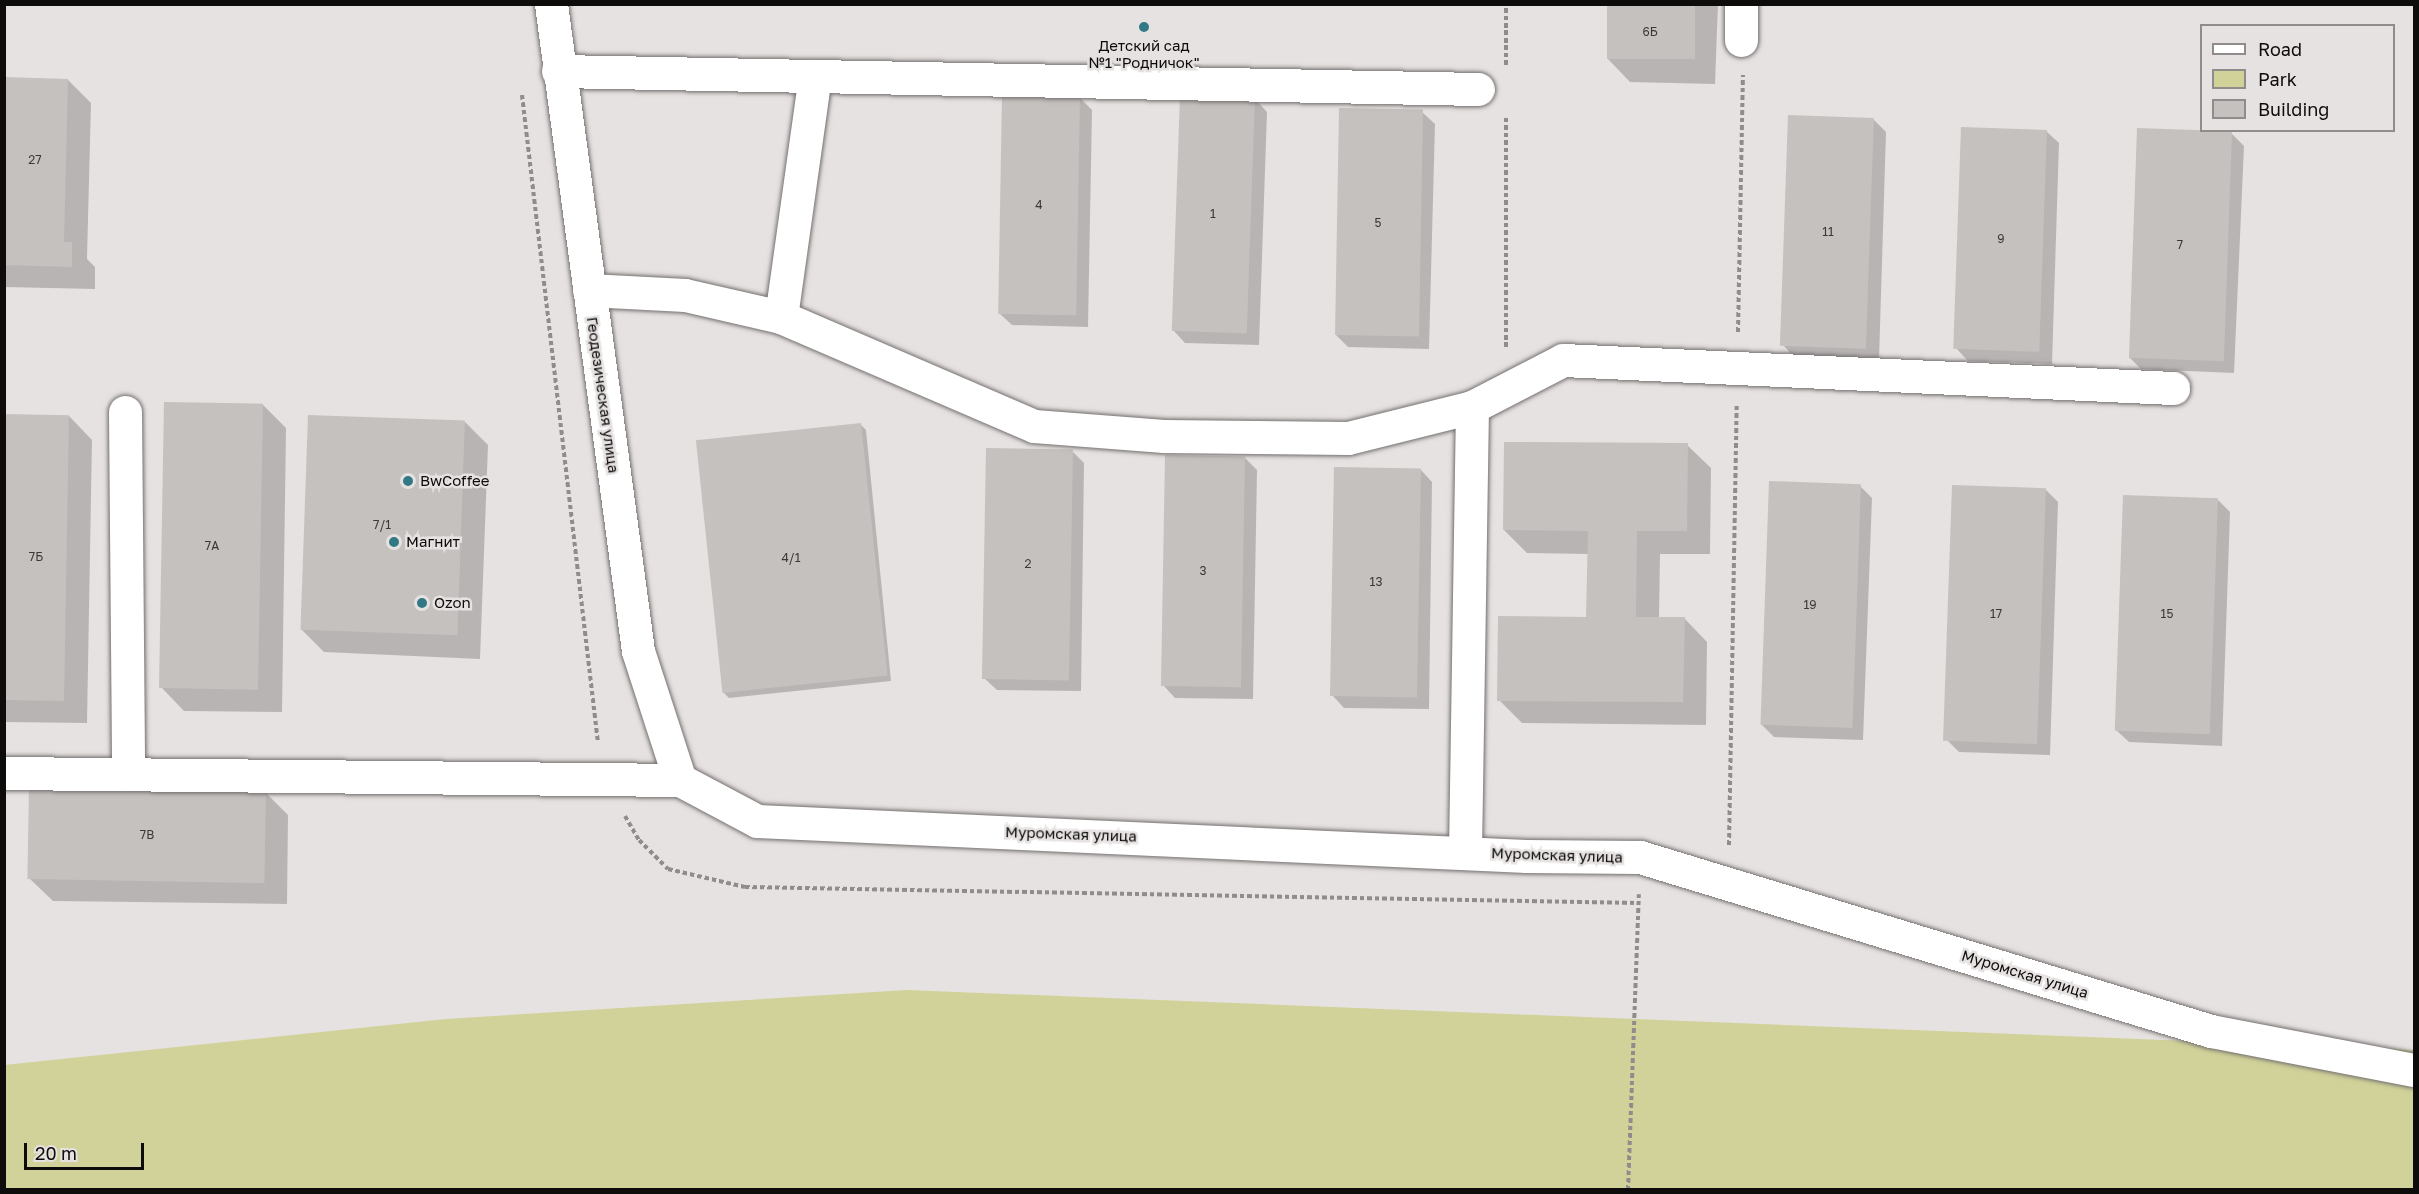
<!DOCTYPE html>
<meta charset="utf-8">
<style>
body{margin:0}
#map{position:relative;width:2419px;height:1194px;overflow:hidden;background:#e6e2e1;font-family:"Golos Text",sans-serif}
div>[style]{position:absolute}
.green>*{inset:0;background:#d1d299}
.shadow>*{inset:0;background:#0003}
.building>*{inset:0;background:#c4c1be;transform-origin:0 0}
.path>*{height:4px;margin-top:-2px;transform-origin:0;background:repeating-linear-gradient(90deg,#8f8c8b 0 4.5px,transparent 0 7.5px)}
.roads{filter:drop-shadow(0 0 2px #74706f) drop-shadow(0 0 2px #74706f)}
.minor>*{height:33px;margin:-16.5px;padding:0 16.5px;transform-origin:16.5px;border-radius:16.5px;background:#fff}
.dots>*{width:16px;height:16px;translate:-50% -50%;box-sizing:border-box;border:3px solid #e6e2e1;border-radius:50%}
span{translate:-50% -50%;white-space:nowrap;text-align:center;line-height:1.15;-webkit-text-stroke:5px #e6e2e1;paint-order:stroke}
.number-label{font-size:12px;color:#3b3938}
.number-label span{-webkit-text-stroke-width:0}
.poi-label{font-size:15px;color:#0d0c0b}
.left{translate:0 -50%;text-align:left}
.street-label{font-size:15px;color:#0d0c0b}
.frame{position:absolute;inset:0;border:6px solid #0d0c0b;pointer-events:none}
.legend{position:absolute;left:2200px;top:24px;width:195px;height:108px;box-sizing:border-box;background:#e6e2e1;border:2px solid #8f8c8b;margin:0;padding:8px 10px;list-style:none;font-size:18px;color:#0d0c0b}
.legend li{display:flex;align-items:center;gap:12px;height:30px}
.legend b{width:30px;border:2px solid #8f8c8b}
.scale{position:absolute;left:24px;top:1143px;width:120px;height:27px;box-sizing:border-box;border:3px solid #0d0c0b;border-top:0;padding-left:8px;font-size:18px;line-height:21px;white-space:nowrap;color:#0d0c0b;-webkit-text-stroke:4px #e6e2e1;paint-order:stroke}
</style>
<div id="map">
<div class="green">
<i style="clip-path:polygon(907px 990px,2414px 1050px,2414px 1189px,5px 1189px,4px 1065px,446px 1019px)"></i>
</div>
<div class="shadow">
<i style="clip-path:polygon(1609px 4px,1718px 4px,1715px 84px,1630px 82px,1607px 58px)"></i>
<i style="clip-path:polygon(4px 79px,68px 80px,91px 103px,87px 259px,95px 267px,95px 289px,4px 287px)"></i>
<i style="clip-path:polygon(1079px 97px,1092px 110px,1088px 327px,1012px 325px,999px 313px)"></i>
<i style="clip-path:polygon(1255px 99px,1267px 112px,1259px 345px,1185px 343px,1173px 330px)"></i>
<i style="clip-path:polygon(1422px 112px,1435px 124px,1429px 349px,1348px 347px,1336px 335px)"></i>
<i style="clip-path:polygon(1874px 120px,1886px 132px,1879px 360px,1795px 358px,1783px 345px)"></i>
<i style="clip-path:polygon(2046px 131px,2059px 143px,2052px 364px,1968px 361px,1956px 348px)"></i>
<i style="clip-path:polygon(2232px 134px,2244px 146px,2234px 373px,2141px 369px,2129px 357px)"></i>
<i style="clip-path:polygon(263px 405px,286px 428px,282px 712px,184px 711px,161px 687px)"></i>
<i style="clip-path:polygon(4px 415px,69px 416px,92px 440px,87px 723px,4px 722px)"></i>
<i style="clip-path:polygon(465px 422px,488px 445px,480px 659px,324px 652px,301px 629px)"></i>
<i style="clip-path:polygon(860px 424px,866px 430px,891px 681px,729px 698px,723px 692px)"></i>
<i style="clip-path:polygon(1687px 445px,1711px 468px,1710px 554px,1660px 554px,1659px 618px,1684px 618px,1707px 642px,1706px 725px,1522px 723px,1499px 700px,1588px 618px,1589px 554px,1527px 553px,1504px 530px)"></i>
<i style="clip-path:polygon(1072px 451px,1084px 463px,1081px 691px,997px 690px,984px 678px)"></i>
<i style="clip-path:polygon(1244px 457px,1257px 470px,1253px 699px,1175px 698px,1163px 685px)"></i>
<i style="clip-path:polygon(1420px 469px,1432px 482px,1429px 709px,1344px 708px,1332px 695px)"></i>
<i style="clip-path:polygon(1860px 486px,1872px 498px,1863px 740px,1774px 737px,1761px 724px)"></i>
<i style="clip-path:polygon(2046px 490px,2058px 502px,2050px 755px,1959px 752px,1947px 740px)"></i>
<i style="clip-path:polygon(2218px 500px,2230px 512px,2222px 746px,2129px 742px,2116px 730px)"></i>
<i style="clip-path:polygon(265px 792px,288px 815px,287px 904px,53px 901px,29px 878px)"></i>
</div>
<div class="building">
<i style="left:1607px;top:4px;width:88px;height:55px"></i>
<i style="clip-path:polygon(4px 77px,68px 79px,64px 242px,72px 242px,72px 267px,4px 265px)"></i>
<i style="left:1002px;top:95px;width:78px;height:219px;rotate:1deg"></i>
<i style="left:1180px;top:95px;width:75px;height:236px;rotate:2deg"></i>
<i style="left:1339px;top:108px;width:84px;height:227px;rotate:1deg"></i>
<i style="left:1788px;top:115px;width:86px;height:231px;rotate:2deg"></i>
<i style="left:1961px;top:127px;width:86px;height:222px;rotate:2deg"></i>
<i style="left:2137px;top:128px;width:95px;height:230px;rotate:2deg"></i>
<i style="left:164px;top:402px;width:99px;height:286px;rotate:1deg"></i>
<i style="left:4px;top:414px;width:65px;height:286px;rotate:1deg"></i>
<i style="left:308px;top:415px;width:157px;height:215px;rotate:2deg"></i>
<i style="left:861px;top:423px;width:254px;height:166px;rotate:84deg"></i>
<i style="clip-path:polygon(1504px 442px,1688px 443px,1687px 531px,1637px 531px,1636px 617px,1685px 617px,1683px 702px,1497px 701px,1498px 616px,1586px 617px,1588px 531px,1503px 530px)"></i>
<i style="left:986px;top:448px;width:87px;height:231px;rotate:1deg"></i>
<i style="left:1165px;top:455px;width:80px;height:231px;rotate:1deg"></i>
<i style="left:1334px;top:467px;width:87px;height:229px;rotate:1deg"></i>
<i style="left:1769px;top:481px;width:92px;height:244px;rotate:2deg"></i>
<i style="left:1952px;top:485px;width:94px;height:256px;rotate:2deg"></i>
<i style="left:2123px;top:495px;width:95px;height:236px;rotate:2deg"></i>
<i style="left:29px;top:787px;width:237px;height:92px;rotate:1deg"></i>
</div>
<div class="path">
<i style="left:1506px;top:65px;width:61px;rotate:-90deg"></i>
<i style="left:522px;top:95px;width:652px;rotate:83.31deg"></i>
<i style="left:1738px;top:332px;width:257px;rotate:-88.9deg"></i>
<i style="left:1506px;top:347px;width:232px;rotate:-90deg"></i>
<i style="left:625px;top:816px;width:28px;rotate:60deg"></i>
<i style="left:639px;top:840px;width:41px;rotate:45deg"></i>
<i style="left:668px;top:869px;width:79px;rotate:13.2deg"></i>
<i style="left:745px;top:887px;width:894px;rotate:1.03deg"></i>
<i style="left:1729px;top:845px;width:440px;rotate:-89deg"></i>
<i style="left:1628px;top:1190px;width:296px;rotate:-87.9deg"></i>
</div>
<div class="roads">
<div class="minor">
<i style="left:551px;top:4px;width:653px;rotate:82.34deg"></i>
<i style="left:638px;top:651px;width:136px;rotate:72deg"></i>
<i style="left:1741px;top:4px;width:36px;rotate:90deg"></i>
<i style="left:558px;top:71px;width:920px;rotate:1.12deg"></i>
<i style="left:589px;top:290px;width:96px;rotate:3deg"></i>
<i style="left:685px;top:295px;width:98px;rotate:12.9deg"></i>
<i style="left:781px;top:317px;width:275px;rotate:23.3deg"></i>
<i style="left:1034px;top:426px;width:130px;rotate:4.4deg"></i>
<i style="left:1164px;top:436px;width:184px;rotate:0.6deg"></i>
<i style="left:1348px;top:438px;width:128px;rotate:-14deg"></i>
<i style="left:1472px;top:407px;width:444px;rotate:90.9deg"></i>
<i style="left:781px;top:317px;width:243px;rotate:-82deg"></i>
<i style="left:1472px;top:407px;width:102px;rotate:-27.3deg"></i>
<i style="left:1563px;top:360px;width:611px;rotate:2.63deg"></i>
<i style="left:125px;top:412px;width:362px;rotate:89.5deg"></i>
<i style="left:4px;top:773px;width:676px;rotate:0.59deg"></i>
<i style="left:680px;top:780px;width:87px;rotate:28deg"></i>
<i style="left:757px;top:821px;width:770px;rotate:2.61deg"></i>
<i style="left:1526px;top:856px;width:114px;rotate:0.5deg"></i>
<i style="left:1640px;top:857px;width:597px;rotate:16.95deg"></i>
<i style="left:2211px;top:1031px;width:207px;rotate:10.9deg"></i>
</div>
</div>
<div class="dots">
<i style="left:1144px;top:27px;background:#337985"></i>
<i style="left:408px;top:481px;background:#337985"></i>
<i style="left:394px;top:542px;background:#337985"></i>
<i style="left:422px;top:603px;background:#337985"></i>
</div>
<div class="number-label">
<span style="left:1650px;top:32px">6Б</span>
<span style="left:35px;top:160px">27</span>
<span style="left:1039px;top:205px">4</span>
<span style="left:1213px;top:214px">1</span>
<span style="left:1378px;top:223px">5</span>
<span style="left:1828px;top:232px">11</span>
<span style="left:2001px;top:239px">9</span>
<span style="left:2180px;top:245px">7</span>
<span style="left:382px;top:525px">7/1</span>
<span style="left:212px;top:546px">7А</span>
<span style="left:36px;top:557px">7Б</span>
<span style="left:791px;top:558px">4/1</span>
<span style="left:1028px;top:564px">2</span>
<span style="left:1203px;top:571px">3</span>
<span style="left:1376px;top:582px">13</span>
<span style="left:1810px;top:605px">19</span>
<span style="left:1996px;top:614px">17</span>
<span style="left:2167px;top:614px">15</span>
<span style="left:147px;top:835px">7В</span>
</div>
<div class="poi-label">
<span style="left:1144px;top:54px">Детский сад<br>№1 "Родничок"</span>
<span class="left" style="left:420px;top:481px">BwCoffee</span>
<span class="left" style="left:406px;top:542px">Магнит</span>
<span class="left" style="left:434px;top:603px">Ozon</span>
</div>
<div class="street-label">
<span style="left:603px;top:395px;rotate:82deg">Геодезическая улица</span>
<span style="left:1071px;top:834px;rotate:2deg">Муромская улица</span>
<span style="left:1557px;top:855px;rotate:2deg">Муромская улица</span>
<span style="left:2025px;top:974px;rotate:17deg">Муромская улица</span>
</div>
<div class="frame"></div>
<ul class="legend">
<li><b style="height:8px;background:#fff"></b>Road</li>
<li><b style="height:16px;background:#d1d299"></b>Park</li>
<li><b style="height:16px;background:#c4c1be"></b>Building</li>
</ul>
<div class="scale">20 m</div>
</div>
